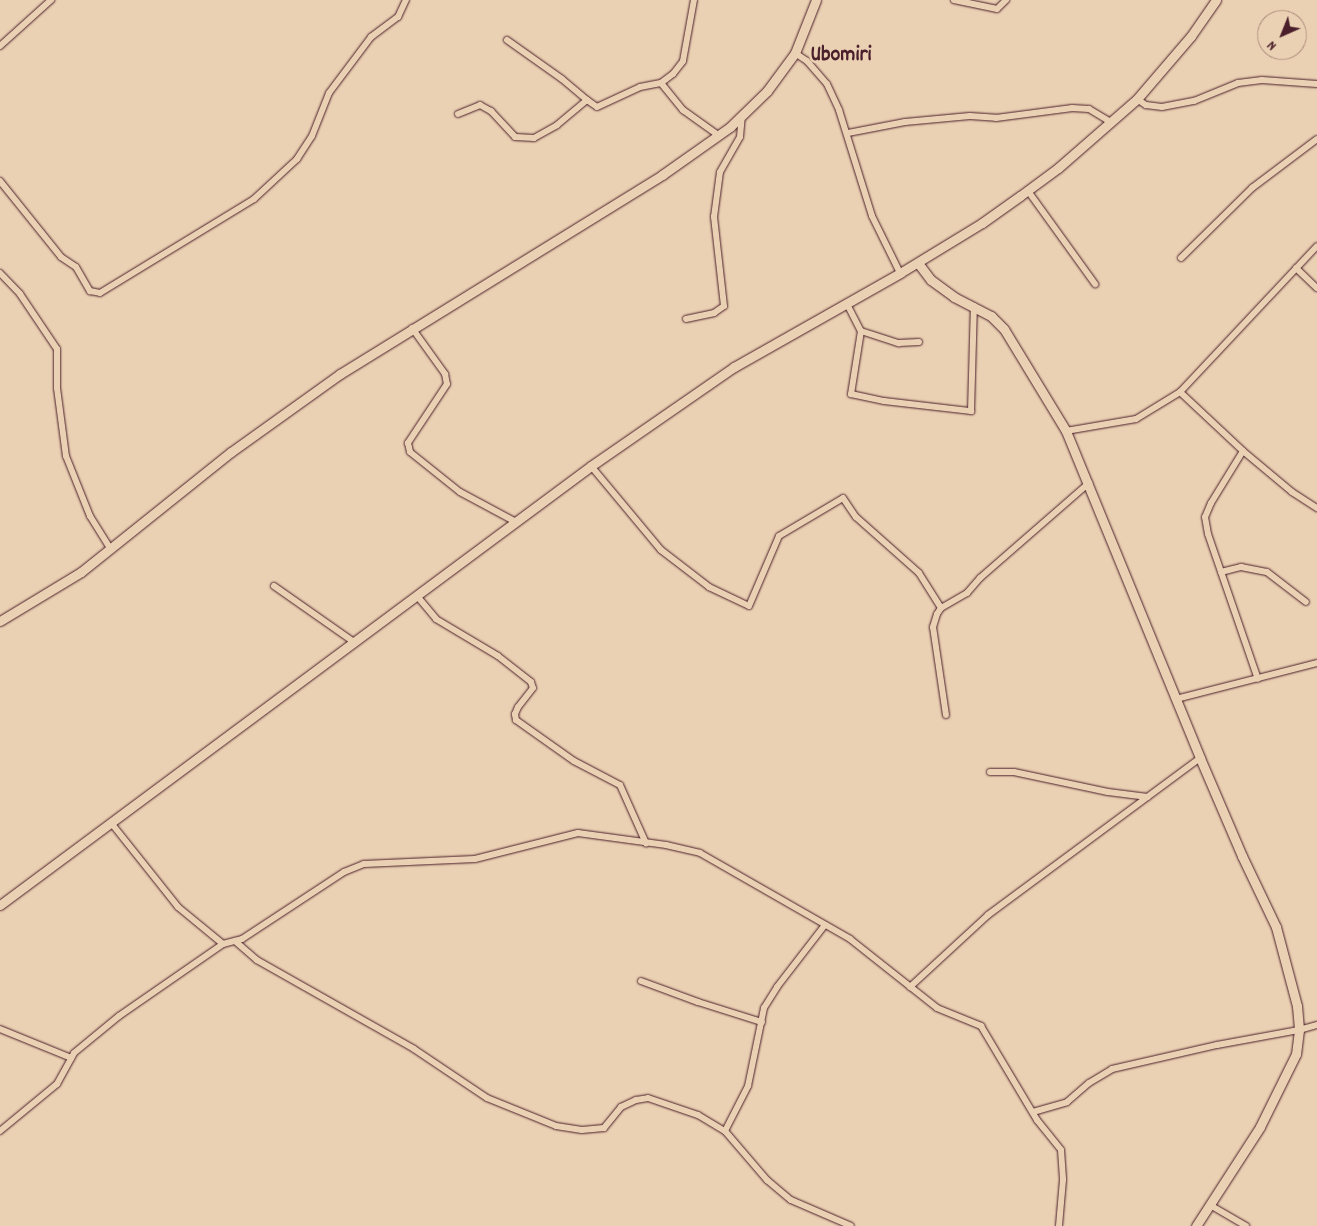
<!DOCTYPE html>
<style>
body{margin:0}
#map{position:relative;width:1317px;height:1226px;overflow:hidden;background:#ebd1b3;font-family:Dekko,sans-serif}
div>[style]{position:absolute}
.roads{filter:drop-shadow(0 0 1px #4a1f2b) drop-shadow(0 0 1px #4a1f2b)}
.street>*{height:6px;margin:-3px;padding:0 3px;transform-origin:3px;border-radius:3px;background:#ebd1b3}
.secondary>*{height:9px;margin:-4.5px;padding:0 4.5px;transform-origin:4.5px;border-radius:4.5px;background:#ebd1b3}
span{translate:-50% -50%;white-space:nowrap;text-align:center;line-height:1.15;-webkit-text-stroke:5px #ebd1b3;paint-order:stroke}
.district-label{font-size:22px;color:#4a1f2b;font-weight:700}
.north{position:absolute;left:1257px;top:10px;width:50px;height:50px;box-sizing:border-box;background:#ebd1b3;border:1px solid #ab8a7d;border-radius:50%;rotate:224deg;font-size:14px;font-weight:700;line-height:20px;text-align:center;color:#4a1f2b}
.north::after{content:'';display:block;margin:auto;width:18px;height:22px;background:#4a1f2b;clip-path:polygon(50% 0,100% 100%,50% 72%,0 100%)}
</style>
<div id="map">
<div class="roads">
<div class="street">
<i style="left:954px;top:0;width:44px;rotate:11.8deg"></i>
<i style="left:997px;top:9px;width:13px;rotate:-45deg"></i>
<i style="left:507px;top:40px;width:67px;rotate:35.3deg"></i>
<i style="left:562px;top:79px;width:33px;rotate:40deg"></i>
<i style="left:0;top:46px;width:69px;rotate:-42deg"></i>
<i style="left:795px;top:53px;width:14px;rotate:34deg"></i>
<i style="left:807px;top:61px;width:30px;rotate:49deg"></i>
<i style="left:827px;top:84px;width:29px;rotate:65deg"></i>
<i style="left:839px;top:110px;width:111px;rotate:72.7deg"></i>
<i style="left:872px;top:216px;width:64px;rotate:63.8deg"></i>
<i style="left:661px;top:83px;width:15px;rotate:-37deg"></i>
<i style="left:673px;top:74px;width:16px;rotate:-52deg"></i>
<i style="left:683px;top:61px;width:62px;rotate:-79.8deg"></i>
<i style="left:1137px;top:99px;width:11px;rotate:34deg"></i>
<i style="left:1146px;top:105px;width:16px;rotate:7deg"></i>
<i style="left:1162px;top:107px;width:33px;rotate:-11deg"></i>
<i style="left:1194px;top:101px;width:48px;rotate:-22.2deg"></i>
<i style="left:1238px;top:83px;width:24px;rotate:-7deg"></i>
<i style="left:1262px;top:80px;width:55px;rotate:4.2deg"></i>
<i style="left:458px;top:114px;width:24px;rotate:-22deg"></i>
<i style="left:480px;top:105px;width:13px;rotate:29deg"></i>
<i style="left:491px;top:111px;width:35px;rotate:47deg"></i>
<i style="left:515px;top:137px;width:19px;rotate:3deg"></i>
<i style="left:534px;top:138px;width:26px;rotate:-29deg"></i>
<i style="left:557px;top:125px;width:39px;rotate:-40deg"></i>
<i style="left:587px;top:100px;width:12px;rotate:35deg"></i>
<i style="left:597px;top:107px;width:47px;rotate:-24.9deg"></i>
<i style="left:640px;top:87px;width:21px;rotate:-11deg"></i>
<i style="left:661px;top:83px;width:35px;rotate:51deg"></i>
<i style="left:683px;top:110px;width:43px;rotate:35.5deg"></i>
<i style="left:848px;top:133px;width:58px;rotate:-10.9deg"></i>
<i style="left:905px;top:122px;width:65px;rotate:-5.3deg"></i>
<i style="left:970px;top:116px;width:26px;rotate:4deg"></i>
<i style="left:996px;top:118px;width:77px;rotate:-7.5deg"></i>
<i style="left:1072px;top:108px;width:17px;rotate:3deg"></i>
<i style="left:1089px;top:109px;width:26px;rotate:31deg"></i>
<i style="left:0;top:181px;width:97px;rotate:51.2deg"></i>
<i style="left:61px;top:257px;width:18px;rotate:34deg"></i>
<i style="left:76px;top:267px;width:28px;rotate:60deg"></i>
<i style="left:90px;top:291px;width:10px;rotate:11deg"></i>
<i style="left:100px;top:293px;width:180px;rotate:-31.4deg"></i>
<i style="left:254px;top:199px;width:59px;rotate:-42.9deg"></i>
<i style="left:297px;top:159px;width:27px;rotate:-57deg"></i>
<i style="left:312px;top:136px;width:46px;rotate:-68.4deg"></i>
<i style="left:329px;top:93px;width:70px;rotate:-53.1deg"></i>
<i style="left:371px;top:37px;width:34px;rotate:-37deg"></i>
<i style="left:398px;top:17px;width:19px;rotate:-65deg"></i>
<i style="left:1028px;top:191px;width:115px;rotate:54.2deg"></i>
<i style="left:1181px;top:258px;width:100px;rotate:-44.6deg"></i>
<i style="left:1252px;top:188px;width:81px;rotate:-37deg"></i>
<i style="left:1296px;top:268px;width:29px;rotate:44deg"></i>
<i style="left:0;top:273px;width:29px;rotate:46deg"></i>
<i style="left:20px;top:294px;width:66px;rotate:56.1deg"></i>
<i style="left:57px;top:349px;width:39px;rotate:90deg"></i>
<i style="left:57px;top:388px;width:69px;rotate:82.5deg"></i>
<i style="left:66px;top:456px;width:65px;rotate:68.2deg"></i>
<i style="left:90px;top:516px;width:39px;rotate:58deg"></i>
<i style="left:847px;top:304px;width:30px;rotate:63deg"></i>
<i style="left:861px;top:331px;width:64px;rotate:99deg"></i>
<i style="left:851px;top:394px;width:34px;rotate:12deg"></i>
<i style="left:884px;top:401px;width:88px;rotate:6.6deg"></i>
<i style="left:971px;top:411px;width:105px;rotate:-88.4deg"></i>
<i style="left:686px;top:319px;width:29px;rotate:-12deg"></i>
<i style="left:714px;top:313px;width:12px;rotate:-35deg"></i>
<i style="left:724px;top:306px;width:90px;rotate:-96.4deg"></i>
<i style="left:714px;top:217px;width:45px;rotate:-82.4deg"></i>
<i style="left:720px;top:172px;width:40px;rotate:-60.3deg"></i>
<i style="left:740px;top:137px;width:21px;rotate:-85deg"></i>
<i style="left:412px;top:328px;width:57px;rotate:54.3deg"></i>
<i style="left:445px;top:374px;width:10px;rotate:79deg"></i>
<i style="left:447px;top:384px;width:71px;rotate:123.5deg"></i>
<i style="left:408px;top:443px;width:9px;rotate:77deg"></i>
<i style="left:410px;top:452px;width:64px;rotate:38.7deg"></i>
<i style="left:460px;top:492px;width:64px;rotate:28.2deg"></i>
<i style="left:861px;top:331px;width:40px;rotate:18deg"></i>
<i style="left:899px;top:343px;width:20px;rotate:-3deg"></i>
<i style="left:1180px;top:392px;width:86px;rotate:43.1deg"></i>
<i style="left:1243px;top:451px;width:64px;rotate:39.9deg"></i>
<i style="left:1292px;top:492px;width:30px;rotate:33deg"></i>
<i style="left:1066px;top:431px;width:71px;rotate:-9.7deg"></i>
<i style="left:1136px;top:419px;width:52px;rotate:-31.5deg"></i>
<i style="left:1180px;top:392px;width:200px;rotate:-46.8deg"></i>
<i style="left:1243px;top:451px;width:61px;rotate:121.6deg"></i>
<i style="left:1211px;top:503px;width:15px;rotate:113deg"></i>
<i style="left:1205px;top:517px;width:17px;rotate:80deg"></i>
<i style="left:1208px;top:534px;width:153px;rotate:71deg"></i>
<i style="left:591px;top:466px;width:109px;rotate:50.2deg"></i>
<i style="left:661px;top:550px;width:61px;rotate:37.6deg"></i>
<i style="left:709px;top:587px;width:44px;rotate:25.4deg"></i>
<i style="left:749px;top:606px;width:76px;rotate:-66.8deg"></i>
<i style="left:779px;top:536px;width:74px;rotate:-30.7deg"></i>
<i style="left:843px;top:498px;width:23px;rotate:56deg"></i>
<i style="left:856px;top:517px;width:84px;rotate:41.6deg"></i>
<i style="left:919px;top:573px;width:41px;rotate:57.8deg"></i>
<i style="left:941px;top:608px;width:30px;rotate:-30deg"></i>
<i style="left:967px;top:593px;width:20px;rotate:-49deg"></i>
<i style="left:980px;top:578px;width:145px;rotate:-41.1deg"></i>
<i style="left:1221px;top:572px;width:21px;rotate:-14deg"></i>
<i style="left:1241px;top:567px;width:26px;rotate:11deg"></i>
<i style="left:1267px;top:572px;width:49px;rotate:37.6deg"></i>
<i style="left:274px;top:586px;width:98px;rotate:35deg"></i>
<i style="left:417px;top:596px;width:30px;rotate:50deg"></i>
<i style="left:436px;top:619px;width:72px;rotate:30.8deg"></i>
<i style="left:498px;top:656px;width:42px;rotate:38.2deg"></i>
<i style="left:531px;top:682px;width:6px;rotate:72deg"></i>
<i style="left:533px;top:688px;width:24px;rotate:128deg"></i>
<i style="left:518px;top:707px;width:8px;rotate:113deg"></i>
<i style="left:515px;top:714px;width:6px;rotate:81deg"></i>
<i style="left:516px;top:720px;width:71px;rotate:35.3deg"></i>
<i style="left:574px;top:761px;width:52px;rotate:27.6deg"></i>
<i style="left:620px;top:785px;width:64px;rotate:65.9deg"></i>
<i style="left:941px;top:608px;width:7px;rotate:124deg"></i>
<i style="left:937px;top:614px;width:14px;rotate:107deg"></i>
<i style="left:933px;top:627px;width:89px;rotate:81.6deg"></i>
<i style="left:1176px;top:699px;width:146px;rotate:-14.3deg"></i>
<i style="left:990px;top:772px;width:24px"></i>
<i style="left:1014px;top:772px;width:96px;rotate:12deg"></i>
<i style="left:1108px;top:792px;width:40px;rotate:7.1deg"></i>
<i style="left:112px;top:824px;width:106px;rotate:51.5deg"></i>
<i style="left:178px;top:907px;width:58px;rotate:39.4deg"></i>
<i style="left:235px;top:941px;width:29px;rotate:41deg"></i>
<i style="left:257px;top:960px;width:180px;rotate:29.5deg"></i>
<i style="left:414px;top:1049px;width:88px;rotate:33.9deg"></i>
<i style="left:487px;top:1098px;width:74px;rotate:22.1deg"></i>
<i style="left:556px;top:1126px;width:26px;rotate:9deg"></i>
<i style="left:582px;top:1130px;width:22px;rotate:-5deg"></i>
<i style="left:604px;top:1128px;width:27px;rotate:-51deg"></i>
<i style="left:621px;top:1107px;width:17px;rotate:-25deg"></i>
<i style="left:636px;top:1100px;width:12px;rotate:-9deg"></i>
<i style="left:648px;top:1098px;width:53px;rotate:18.8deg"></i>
<i style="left:698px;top:1115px;width:31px;rotate:31deg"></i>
<i style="left:725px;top:1131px;width:65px;rotate:49.4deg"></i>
<i style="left:767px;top:1180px;width:31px;rotate:40deg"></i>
<i style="left:791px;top:1200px;width:65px;rotate:23.4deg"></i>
<i style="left:641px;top:981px;width:61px;rotate:20.2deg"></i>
<i style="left:698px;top:1002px;width:67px;rotate:17.4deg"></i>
<i style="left:910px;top:987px;width:106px;rotate:-42.7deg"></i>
<i style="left:988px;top:915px;width:264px;rotate:-36.5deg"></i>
<i style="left:0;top:1029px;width:77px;rotate:22.2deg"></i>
<i style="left:1033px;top:1112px;width:35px;rotate:-16deg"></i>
<i style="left:1067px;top:1102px;width:29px;rotate:-41deg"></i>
<i style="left:1089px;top:1083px;width:27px;rotate:-31deg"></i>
<i style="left:1112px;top:1069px;width:108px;rotate:-12.9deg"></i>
<i style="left:1217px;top:1045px;width:83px;rotate:-10.4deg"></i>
<i style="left:1299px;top:1030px;width:19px;rotate:-16deg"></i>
<i style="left:0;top:1131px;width:74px;rotate:-39.5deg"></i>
<i style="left:57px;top:1084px;width:35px;rotate:-61deg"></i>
<i style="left:74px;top:1053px;width:58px;rotate:-39.4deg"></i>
<i style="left:119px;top:1016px;width:126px;rotate:-34.7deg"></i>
<i style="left:223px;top:944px;width:20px;rotate:-15deg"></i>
<i style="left:242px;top:939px;width:122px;rotate:-33.3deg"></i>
<i style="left:344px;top:872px;width:22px;rotate:-22deg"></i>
<i style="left:364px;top:864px;width:111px;rotate:-2.6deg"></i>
<i style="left:475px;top:859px;width:106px;rotate:-14.2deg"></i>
<i style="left:578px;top:833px;width:89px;rotate:7.8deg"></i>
<i style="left:666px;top:845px;width:35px;rotate:13deg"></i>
<i style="left:700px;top:853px;width:173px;rotate:29.8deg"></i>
<i style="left:850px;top:939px;width:111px;rotate:38.4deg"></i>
<i style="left:937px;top:1008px;width:48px;rotate:22.2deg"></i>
<i style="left:981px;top:1026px;width:109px;rotate:59.2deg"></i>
<i style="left:1037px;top:1120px;width:38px;rotate:51deg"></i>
<i style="left:1061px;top:1150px;width:30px;rotate:86deg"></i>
<i style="left:1063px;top:1180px;width:46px;rotate:95deg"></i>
<i style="left:725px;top:1131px;width:51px;rotate:-62.9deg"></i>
<i style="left:748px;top:1086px;width:80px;rotate:-78.4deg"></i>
<i style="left:764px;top:1008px;width:25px;rotate:-58deg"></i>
<i style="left:777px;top:987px;width:78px;rotate:-52.3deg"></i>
<i style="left:1210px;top:1205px;width:42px;rotate:30.3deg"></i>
</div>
<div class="secondary">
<i style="left:918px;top:263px;width:21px;rotate:53deg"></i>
<i style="left:931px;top:280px;width:29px;rotate:36deg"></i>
<i style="left:954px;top:297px;width:42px;rotate:27.2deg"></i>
<i style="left:991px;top:316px;width:18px;rotate:45deg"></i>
<i style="left:1004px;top:329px;width:119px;rotate:58.7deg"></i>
<i style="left:1066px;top:431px;width:353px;rotate:67.7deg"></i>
<i style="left:1200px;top:758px;width:107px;rotate:66.8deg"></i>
<i style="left:1242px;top:856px;width:79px;rotate:64.4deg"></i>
<i style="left:1276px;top:927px;width:82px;rotate:75.1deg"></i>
<i style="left:1297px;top:1006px;width:24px;rotate:85deg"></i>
<i style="left:1299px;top:1030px;width:24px;rotate:97deg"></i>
<i style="left:1296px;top:1054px;width:81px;rotate:116.3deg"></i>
<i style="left:1260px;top:1127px;width:118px;rotate:122.9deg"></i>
<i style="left:0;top:621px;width:95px;rotate:-31.2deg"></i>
<i style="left:81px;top:572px;width:192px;rotate:-38.7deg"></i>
<i style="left:231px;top:452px;width:134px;rotate:-35.6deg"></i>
<i style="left:340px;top:374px;width:379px;rotate:-31.7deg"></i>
<i style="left:662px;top:175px;width:83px;rotate:-35.2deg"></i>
<i style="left:730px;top:127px;width:52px;rotate:-44.2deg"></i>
<i style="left:767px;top:91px;width:47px;rotate:-53.6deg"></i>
<i style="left:795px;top:53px;width:57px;rotate:-68.4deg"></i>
<i style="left:0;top:905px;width:736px;rotate:-36.61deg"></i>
<i style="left:591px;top:466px;width:174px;rotate:-34.7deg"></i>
<i style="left:734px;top:367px;width:191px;rotate:-29.5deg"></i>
<i style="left:900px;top:273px;width:96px;rotate:-31.4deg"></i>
<i style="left:982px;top:223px;width:47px;rotate:-35.4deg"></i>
<i style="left:1020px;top:196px;width:47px;rotate:-36.4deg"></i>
<i style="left:1058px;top:168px;width:105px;rotate:-41.1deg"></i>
<i style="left:1137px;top:99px;width:83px;rotate:-49.4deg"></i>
<i style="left:1191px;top:36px;width:44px;rotate:-55.2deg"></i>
</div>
</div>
<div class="district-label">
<span style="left:841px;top:56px">Ubomiri</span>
</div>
<div class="north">N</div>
</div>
